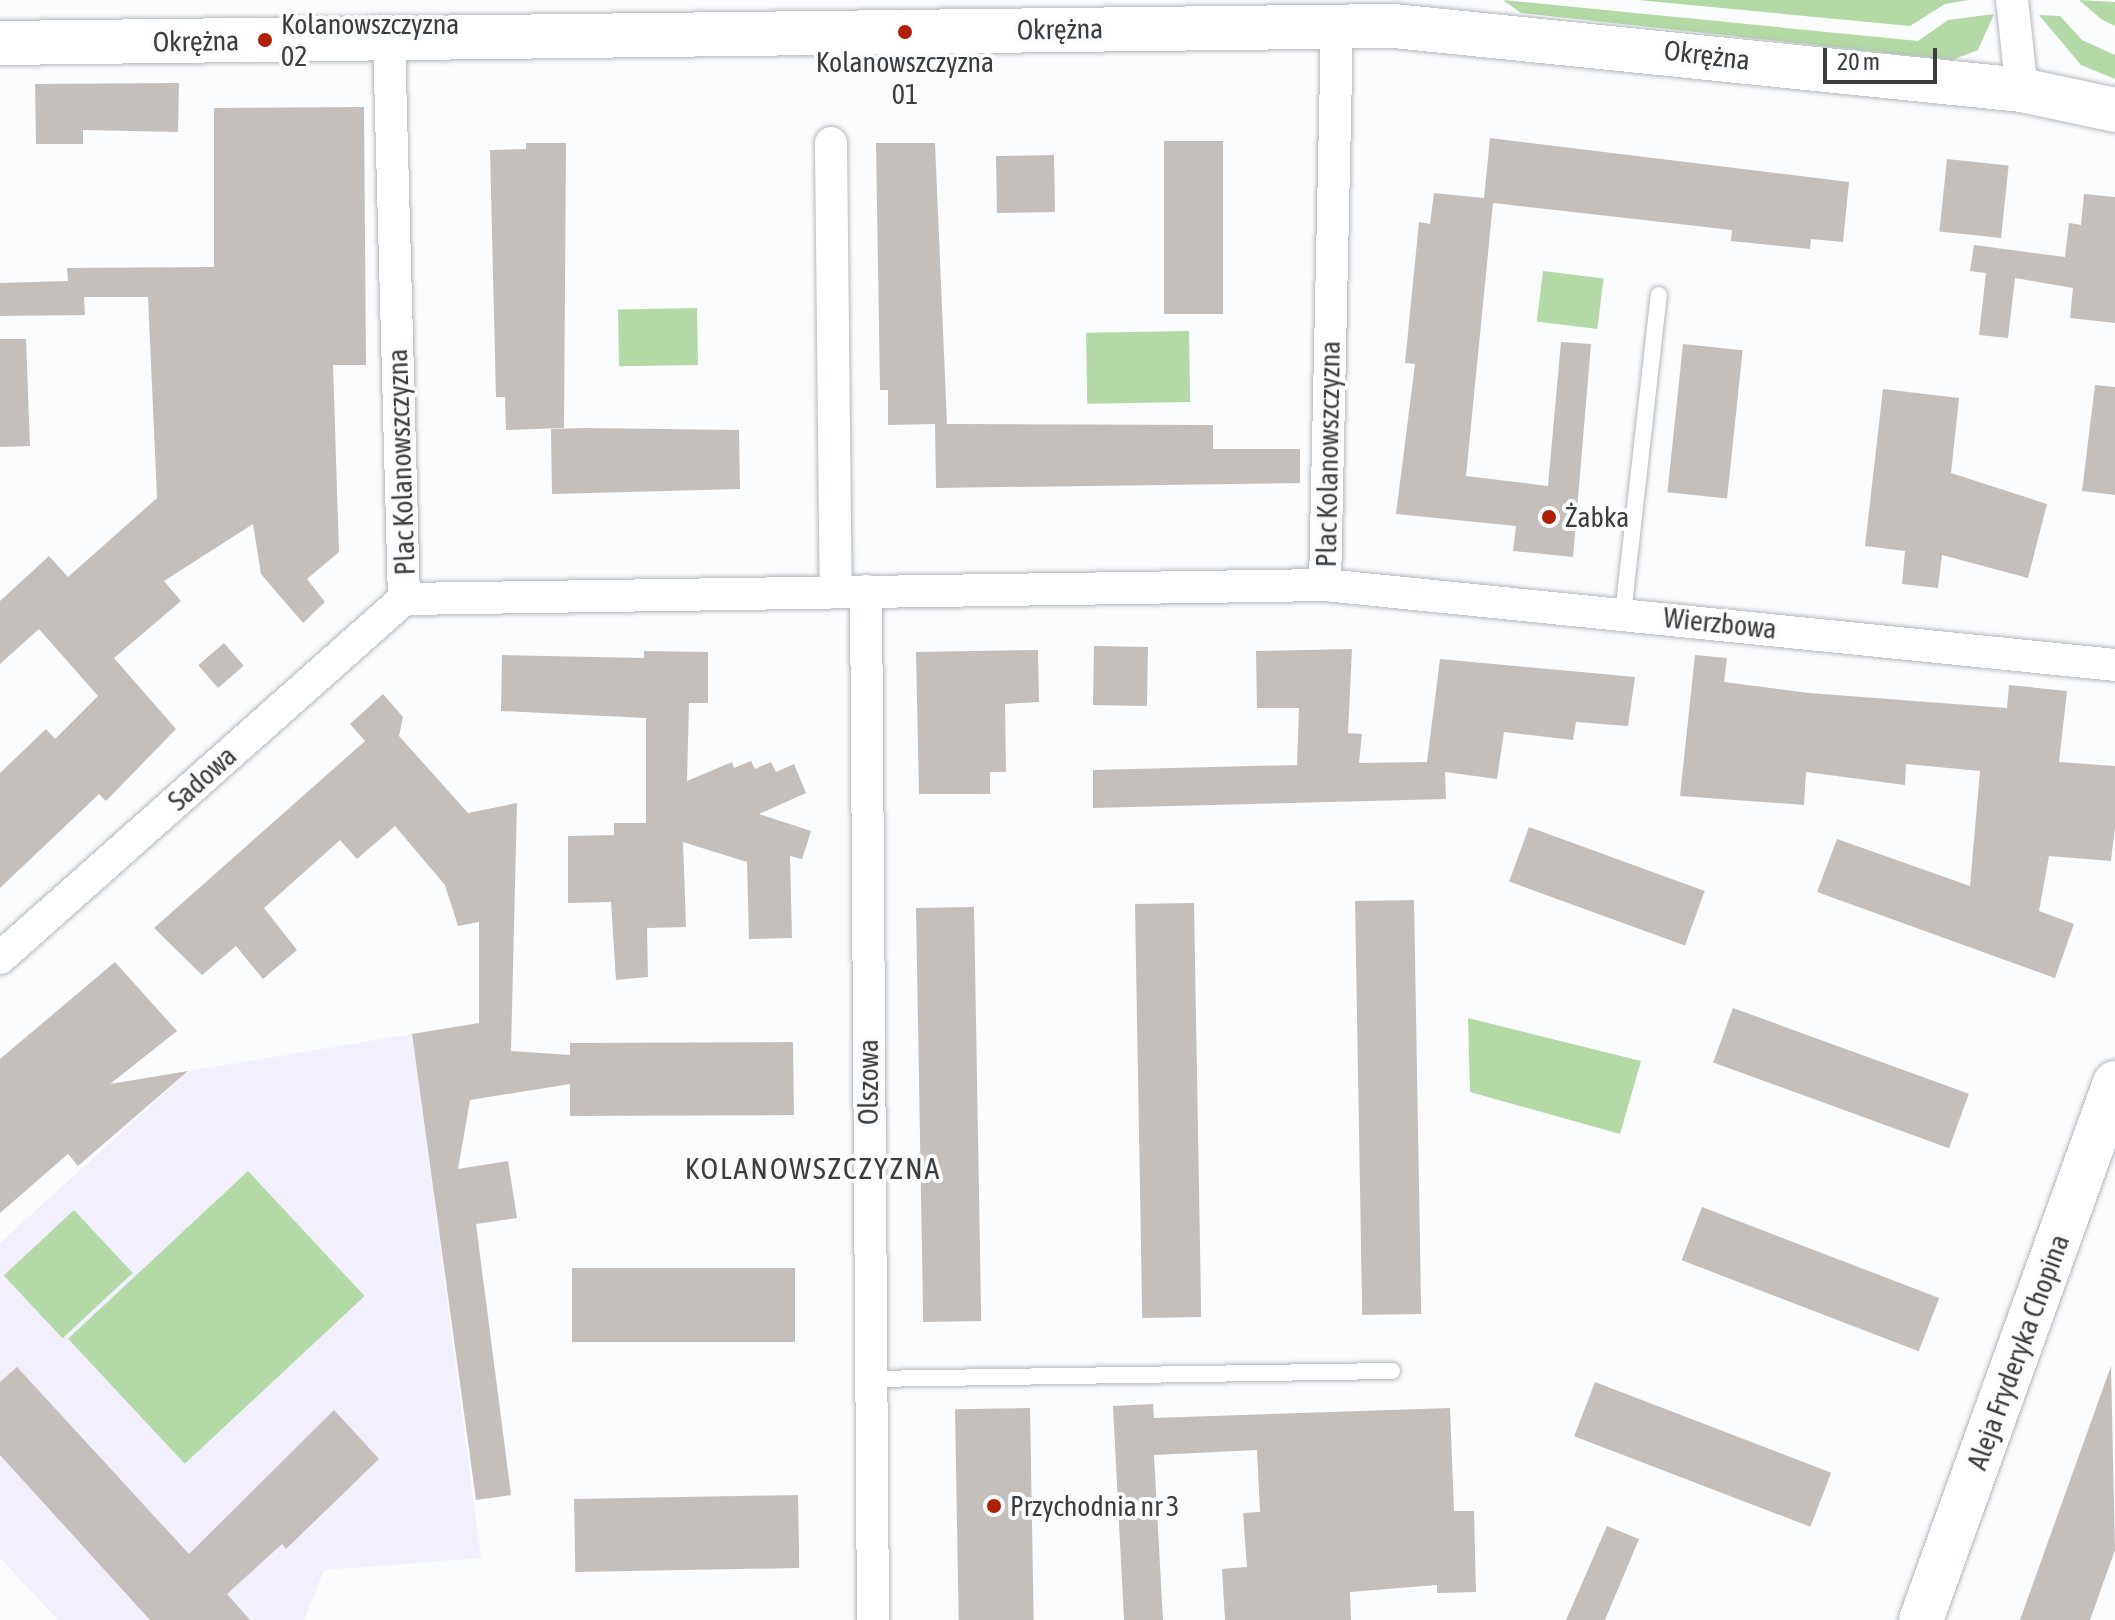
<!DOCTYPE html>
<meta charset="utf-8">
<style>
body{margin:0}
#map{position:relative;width:2115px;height:1620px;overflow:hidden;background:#fafcfe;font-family:"Asap Condensed",sans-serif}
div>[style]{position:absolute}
.education>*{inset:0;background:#f2f0fd}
.green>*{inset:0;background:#b5d8a7;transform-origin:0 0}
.building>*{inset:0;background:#c4bfba;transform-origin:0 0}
.roads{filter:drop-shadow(0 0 2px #b2b8bd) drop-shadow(0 0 2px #b2b8bd)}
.lane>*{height:16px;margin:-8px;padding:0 8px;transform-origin:8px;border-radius:8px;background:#fff}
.street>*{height:32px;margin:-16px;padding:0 16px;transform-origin:16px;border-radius:16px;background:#fff}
.secondary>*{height:44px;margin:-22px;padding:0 22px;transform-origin:22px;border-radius:22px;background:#fff}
.dots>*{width:22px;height:22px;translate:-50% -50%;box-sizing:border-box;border:4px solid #fafcfe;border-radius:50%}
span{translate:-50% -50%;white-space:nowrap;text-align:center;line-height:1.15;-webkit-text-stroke:8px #fafcfe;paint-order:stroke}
.poi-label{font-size:28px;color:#3b3d3f}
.left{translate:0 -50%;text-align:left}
.street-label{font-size:28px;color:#3b3d3f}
.neighbourhood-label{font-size:30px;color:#3b3d3f;letter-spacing:2px}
.scale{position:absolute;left:1823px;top:48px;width:114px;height:36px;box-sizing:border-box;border:4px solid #3b3d3f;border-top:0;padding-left:10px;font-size:24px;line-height:28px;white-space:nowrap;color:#3b3d3f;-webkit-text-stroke:6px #fafcfe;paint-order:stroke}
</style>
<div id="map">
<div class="education">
<i style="clip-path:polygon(412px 1034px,481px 1558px,324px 1570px,304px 1620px,58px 1620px,0 1558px,0 1243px,189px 1071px)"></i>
</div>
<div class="green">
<i style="clip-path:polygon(1503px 0,1918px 41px,1948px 20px,1994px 14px,1978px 50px,1952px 60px,1521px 13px)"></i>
<i style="clip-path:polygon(1638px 0,1969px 0,1945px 4px,1910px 26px)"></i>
<i style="clip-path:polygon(2079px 0,2115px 2px,2115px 26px,2101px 19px)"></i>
<i style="clip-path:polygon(2039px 15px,2060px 16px,2082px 40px,2115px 55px,2115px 79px,2081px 65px)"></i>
<i style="left:1543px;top:271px;width:61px;height:51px;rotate:7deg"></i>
<i style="left:697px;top:308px;width:57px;height:79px;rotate:89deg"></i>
<i style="left:1189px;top:331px;width:71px;height:103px;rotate:89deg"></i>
<i style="clip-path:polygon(1468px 1018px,1641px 1061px,1620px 1134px,1470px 1092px)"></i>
<i style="left:248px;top:1171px;width:171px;height:246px;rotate:47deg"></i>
<i style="left:74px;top:1210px;width:86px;height:96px;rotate:47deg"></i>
</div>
<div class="building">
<i style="clip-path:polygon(179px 83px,178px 132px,83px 130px,83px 144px,36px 144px,35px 84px)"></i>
<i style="clip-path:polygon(364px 107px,366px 365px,333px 365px,339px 552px,307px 579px,325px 602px,303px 623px,261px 574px,253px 524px,164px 581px,181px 601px,114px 658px,176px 729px,106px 801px,99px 794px,0 888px,0 773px,46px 729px,55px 739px,98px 696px,39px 629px,0 664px,0 601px,49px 556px,68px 577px,157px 498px,148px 297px,84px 297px,85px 315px,0 316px,0 283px,68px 281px,67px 268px,214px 267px,214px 108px)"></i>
<i style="clip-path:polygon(1490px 138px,1849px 182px,1843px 242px,1811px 239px,1810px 249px,1731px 241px,1732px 230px,1493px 203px,1466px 476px,1548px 486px,1561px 342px,1591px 344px,1573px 557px,1513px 551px,1516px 526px,1396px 514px,1415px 364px,1405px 363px,1419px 222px,1430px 224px,1434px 193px,1484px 198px)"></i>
<i style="left:1223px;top:141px;width:173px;height:59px;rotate:90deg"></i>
<i style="clip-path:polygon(526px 143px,566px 143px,564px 428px,506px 430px,505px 397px,496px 397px,490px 150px,526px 149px)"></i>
<i style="clip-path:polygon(876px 143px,935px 143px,947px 424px,1213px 425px,1213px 449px,1300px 449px,1300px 483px,936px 488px,935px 424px,888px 425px,888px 390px,880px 390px)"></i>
<i style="left:1054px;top:155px;width:57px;height:58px;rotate:89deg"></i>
<i style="left:1947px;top:159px;width:62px;height:73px;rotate:6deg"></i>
<i style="clip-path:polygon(2084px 194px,2115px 197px,2115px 323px,2070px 318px,2073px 288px,2015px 278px,2008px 338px,1979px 335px,1986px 273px,1970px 271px,1974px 245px,2065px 257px,2069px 223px,2081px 225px)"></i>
<i style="clip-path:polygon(0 339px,26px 339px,30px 446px,0 447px)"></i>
<i style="left:1683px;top:344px;width:60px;height:149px;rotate:6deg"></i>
<i style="clip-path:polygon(2095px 385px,2115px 387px,2115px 495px,2082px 491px)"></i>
<i style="clip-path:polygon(1883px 389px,1959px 398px,1951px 473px,2047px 504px,2028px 578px,1942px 555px,1938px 588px,1902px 584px,1905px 551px,1865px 546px)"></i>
<i style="clip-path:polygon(584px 428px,739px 430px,740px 489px,552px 494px,551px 429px)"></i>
<i style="left:224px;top:643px;width:30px;height:34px;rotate:49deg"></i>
<i style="left:1094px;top:646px;width:54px;height:59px;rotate:1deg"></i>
<i style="clip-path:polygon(1352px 649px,1348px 733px,1362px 734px,1359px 763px,1427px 762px,1440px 659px,1635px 677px,1628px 726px,1576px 722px,1573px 740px,1504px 732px,1497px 779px,1445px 772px,1446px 799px,1093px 808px,1093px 770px,1297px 765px,1299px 708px,1257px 708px,1256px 651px)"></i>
<i style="clip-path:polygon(1038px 650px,1039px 702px,1005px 704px,1006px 772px,990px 772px,990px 794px,919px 794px,916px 652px)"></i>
<i style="clip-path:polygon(644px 651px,708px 652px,708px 703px,689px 703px,687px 781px,732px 762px,734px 768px,751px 761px,755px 769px,771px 762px,776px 772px,794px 764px,806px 793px,759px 814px,811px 831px,802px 859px,790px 856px,792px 938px,749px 939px,747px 862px,683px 842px,686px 927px,647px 928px,648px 977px,616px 980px,611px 902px,568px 903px,568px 836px,614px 835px,614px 823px,646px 823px,646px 718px,501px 711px,502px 655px,644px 658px)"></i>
<i style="clip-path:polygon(1695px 655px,1727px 658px,1724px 682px,1809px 693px,2007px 708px,2009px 685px,2067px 691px,2059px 762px,2115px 766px,2115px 827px,2111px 861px,2049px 856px,2039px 911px,2074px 924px,2055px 978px,1817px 892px,1837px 839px,1970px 886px,1980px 771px,1906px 764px,1905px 785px,1806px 772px,1804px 805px,1680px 796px)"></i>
<i style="clip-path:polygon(383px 694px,403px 717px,399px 736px,468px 813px,517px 803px,511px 1051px,570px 1055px,570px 1043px,793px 1042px,794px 1115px,570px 1116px,570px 1084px,470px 1100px,458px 1169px,508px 1161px,517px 1218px,476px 1224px,511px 1495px,476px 1500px,412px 1034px,479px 1023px,479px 922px,458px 926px,445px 885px,395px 826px,357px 859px,340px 840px,264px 908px,297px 950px,263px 979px,236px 946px,202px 975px,154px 928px,365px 741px,350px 724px)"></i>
<i style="left:1529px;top:827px;width:187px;height:58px;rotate:20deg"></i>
<i style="left:1414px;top:900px;width:414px;height:59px;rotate:89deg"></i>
<i style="left:1194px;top:903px;width:414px;height:59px;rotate:89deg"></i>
<i style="left:974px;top:907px;width:414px;height:58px;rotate:89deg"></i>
<i style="clip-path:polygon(115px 962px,177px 1031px,110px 1084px,188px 1071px,78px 1166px,68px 1154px,0 1213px,0 1059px)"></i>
<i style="left:1733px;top:1008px;width:251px;height:58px;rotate:20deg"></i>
<i style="left:1702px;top:1207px;width:254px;height:57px;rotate:21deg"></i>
<i style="left:572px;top:1268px;width:223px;height:74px"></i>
<i style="clip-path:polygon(2111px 1366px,2115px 1550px,2090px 1620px,2020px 1620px)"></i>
<i style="clip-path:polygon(17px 1367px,189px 1554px,334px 1410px,379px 1459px,286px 1549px,282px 1544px,227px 1594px,250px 1620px,150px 1620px,0 1455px,0 1382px)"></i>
<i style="left:1595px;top:1382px;width:253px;height:58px;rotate:21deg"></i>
<i style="clip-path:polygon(1153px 1404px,1154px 1418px,1450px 1408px,1454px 1511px,1474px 1511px,1476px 1592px,1437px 1593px,1437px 1585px,1350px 1592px,1351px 1620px,1225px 1620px,1222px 1569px,1247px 1567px,1243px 1513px,1260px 1512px,1257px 1450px,1154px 1455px,1163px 1620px,1124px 1620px,1113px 1406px)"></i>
<i style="left:1030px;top:1408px;width:212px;height:75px;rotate:89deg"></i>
<i style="left:798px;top:1495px;width:73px;height:224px;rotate:89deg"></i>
<i style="clip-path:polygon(1607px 1526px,1639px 1539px,1605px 1620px,1566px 1620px)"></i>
</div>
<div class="roads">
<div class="lane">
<i style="left:1623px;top:614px;width:321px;rotate:-83.6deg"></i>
<i style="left:869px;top:1379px;width:523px;rotate:-0.88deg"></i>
</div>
<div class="street">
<i style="left:2012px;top:0;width:91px;rotate:83.7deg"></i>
<i style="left:389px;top:38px;width:561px;rotate:88.47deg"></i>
<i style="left:831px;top:143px;width:449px;rotate:89.4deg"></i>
<i style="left:1325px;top:585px;width:559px;rotate:-88.77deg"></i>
<i style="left:866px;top:591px;width:1029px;rotate:89.61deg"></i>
<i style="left:404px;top:599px;width:921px;rotate:-0.87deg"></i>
<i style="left:1325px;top:585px;width:794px;rotate:5.78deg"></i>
<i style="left:0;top:958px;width:540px;rotate:-41.62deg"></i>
</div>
<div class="secondary">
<i style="left:0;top:43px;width:1394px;rotate:-0.7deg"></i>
<i style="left:1394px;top:26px;width:631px;rotate:5.82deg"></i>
<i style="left:2022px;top:90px;width:95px;rotate:12.1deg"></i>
<i style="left:1921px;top:1620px;width:571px;rotate:-70.14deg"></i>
</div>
</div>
<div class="dots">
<i style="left:905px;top:32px;background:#ae2004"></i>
<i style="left:265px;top:40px;background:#ae2004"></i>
<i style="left:1549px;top:517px;background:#ae2004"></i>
<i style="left:994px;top:1506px;background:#ae2004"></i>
</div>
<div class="poi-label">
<span class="left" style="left:281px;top:40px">Kolanowszczyzna<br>02</span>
<span style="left:905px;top:78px">Kolanowszczyzna<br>01</span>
<span class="left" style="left:1565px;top:517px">Żabka</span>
<span class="left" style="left:1010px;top:1506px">Przychodnia nr 3</span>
</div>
<div class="street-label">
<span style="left:1060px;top:29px;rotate:-1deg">Okrężna</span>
<span style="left:196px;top:41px;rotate:-1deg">Okrężna</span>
<span style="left:1707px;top:55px;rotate:7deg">Okrężna</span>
<span style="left:1328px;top:454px;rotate:-89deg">Plac Kolanowszczyzna</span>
<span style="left:401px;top:462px;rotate:-92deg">Plac Kolanowszczyzna</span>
<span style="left:1720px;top:623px;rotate:6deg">Wierzbowa</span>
<span style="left:202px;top:778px;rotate:-42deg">Sadowa</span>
<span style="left:868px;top:1082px;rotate:-90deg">Olszowa</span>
<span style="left:2018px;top:1352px;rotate:-70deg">Aleja Fryderyka Chopina</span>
</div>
<div class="neighbourhood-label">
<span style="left:813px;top:1168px">KOLANOWSZCZYZNA</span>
</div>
<div class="scale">20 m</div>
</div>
